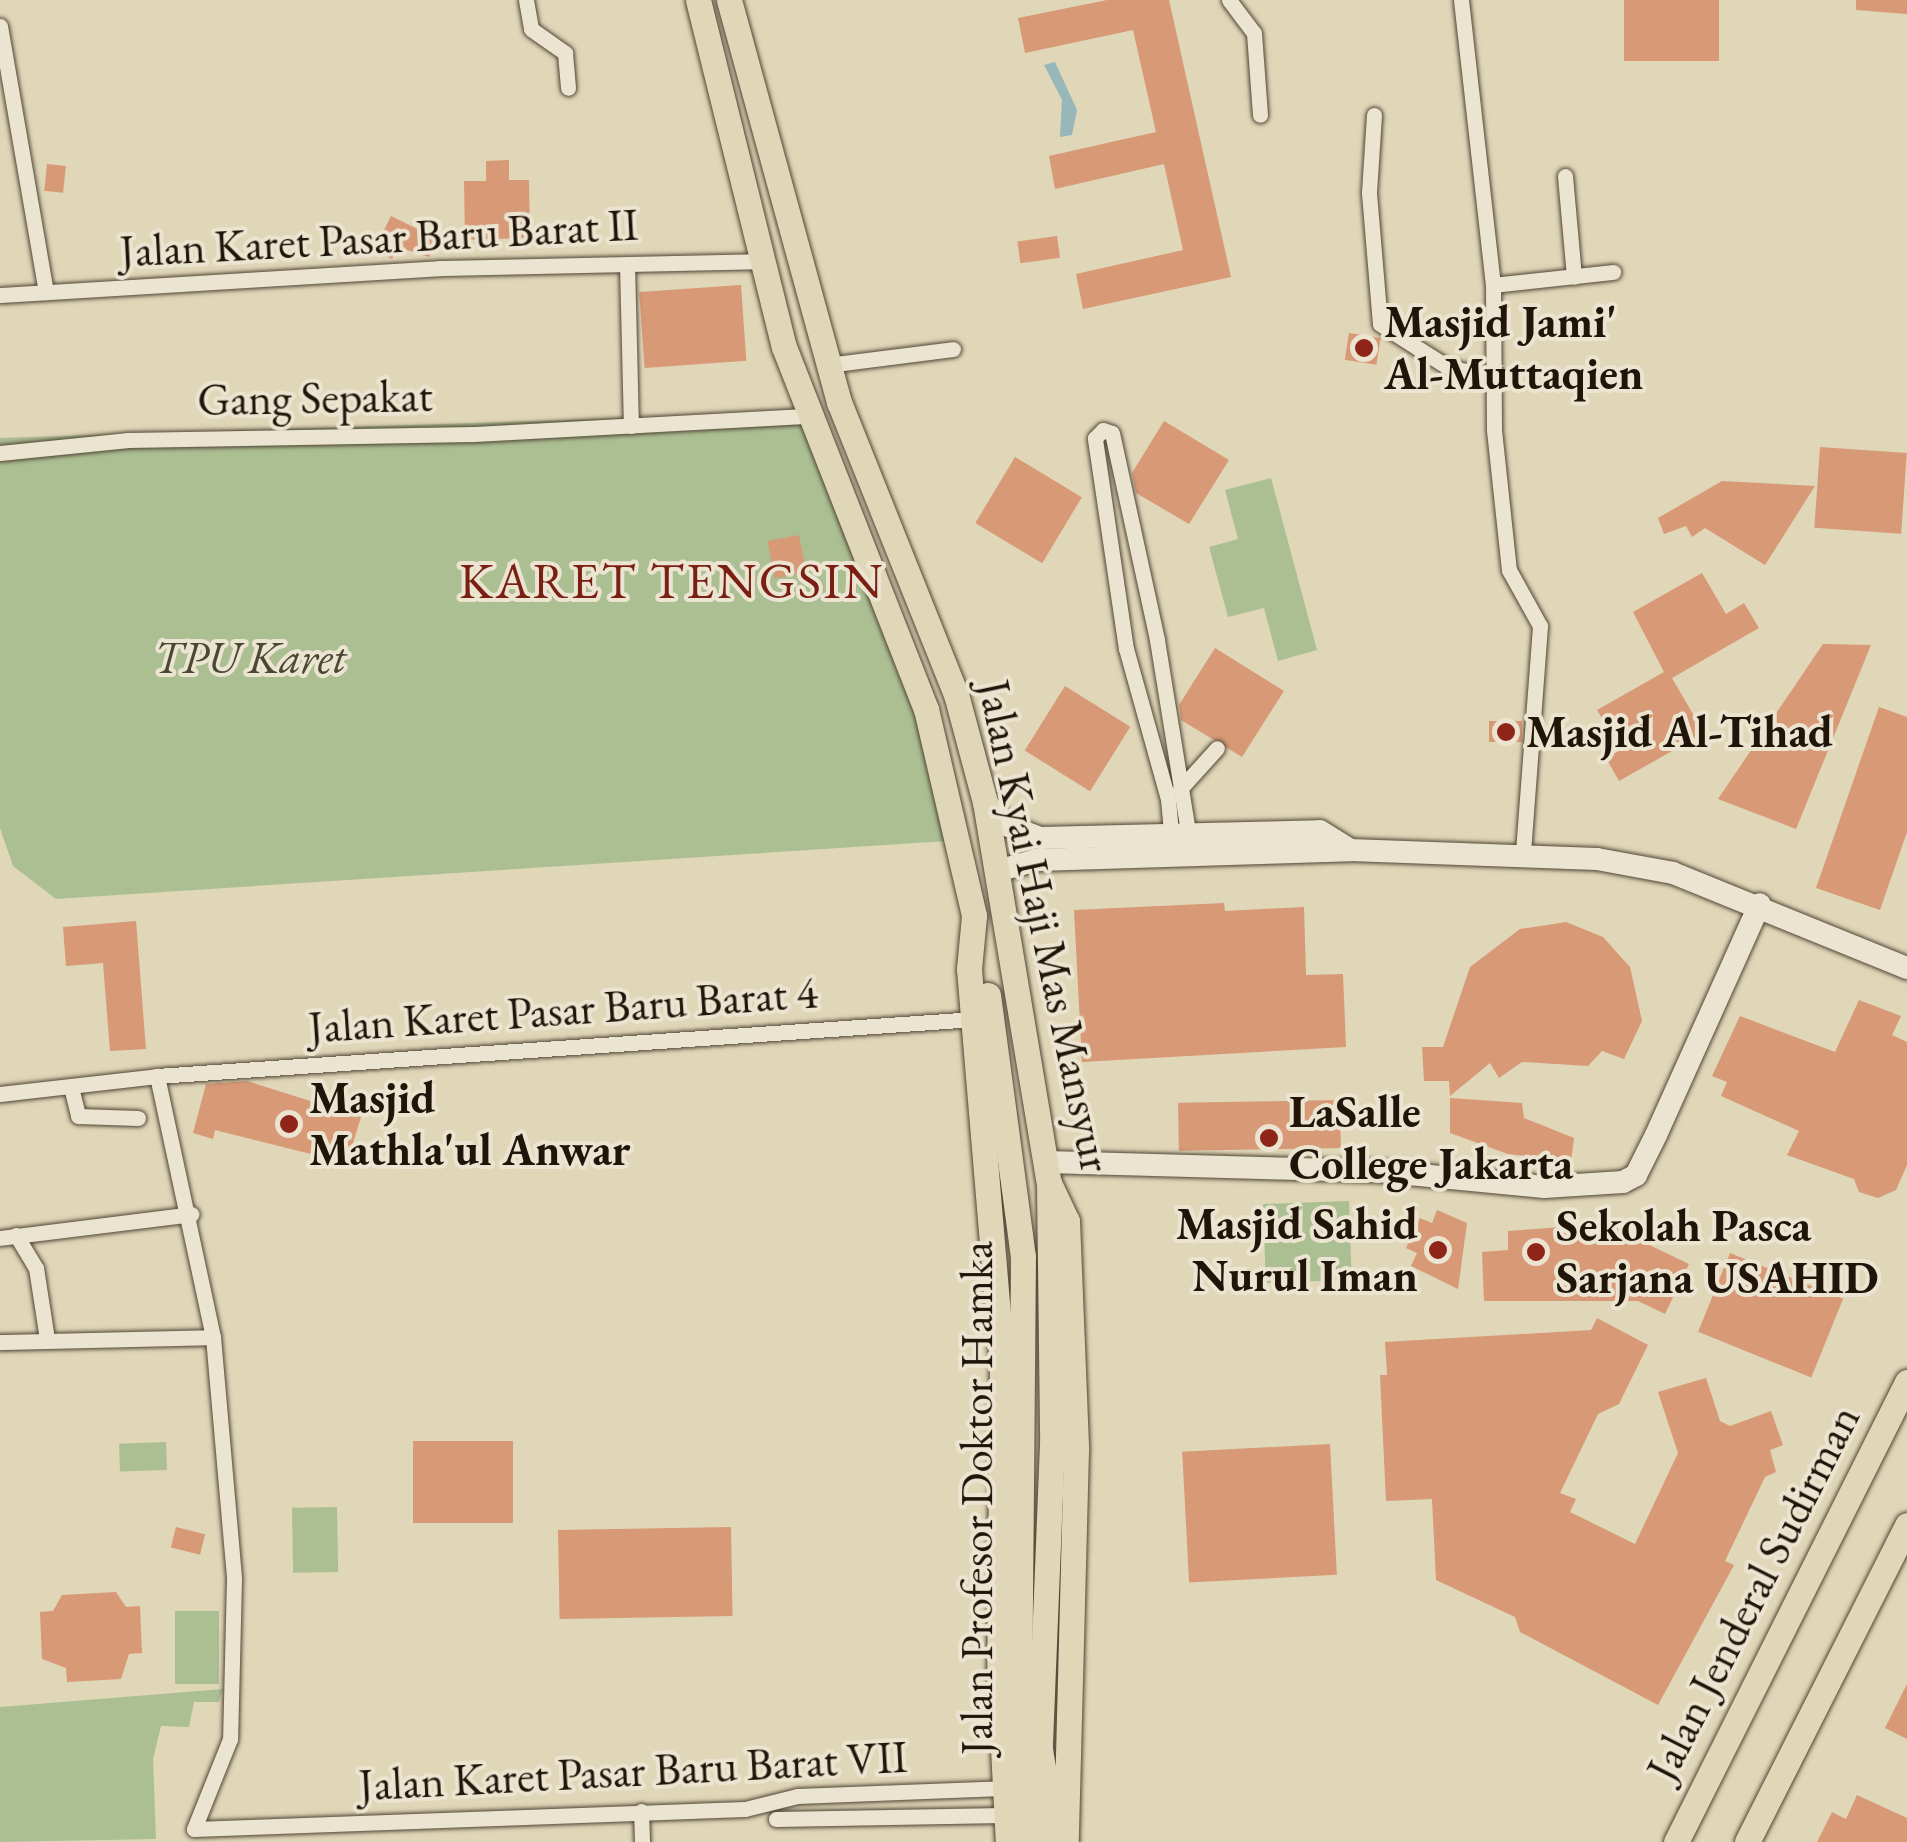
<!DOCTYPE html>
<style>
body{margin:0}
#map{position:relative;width:1907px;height:1842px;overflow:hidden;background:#e0d6b8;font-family:"EB Garamond",serif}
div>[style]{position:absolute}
.green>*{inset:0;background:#acbf93;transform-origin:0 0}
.water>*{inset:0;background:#97b7b8}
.building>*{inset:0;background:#d79976;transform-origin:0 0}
.roads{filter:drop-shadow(0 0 2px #504534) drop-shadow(0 0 2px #504534)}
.street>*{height:15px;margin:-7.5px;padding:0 7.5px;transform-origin:7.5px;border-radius:7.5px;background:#ebe4d1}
.secondary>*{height:22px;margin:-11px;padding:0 11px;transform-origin:11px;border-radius:11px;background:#ebe4d1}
.primary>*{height:25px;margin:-12.5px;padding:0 12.5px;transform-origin:12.5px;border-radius:12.5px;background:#e0d6b8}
.dots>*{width:28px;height:28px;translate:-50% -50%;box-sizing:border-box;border:5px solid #ebe4d1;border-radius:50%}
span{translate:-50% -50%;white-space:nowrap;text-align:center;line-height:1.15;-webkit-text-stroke:8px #ebe4d1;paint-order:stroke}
.street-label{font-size:45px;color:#201508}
.poi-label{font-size:45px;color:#201508;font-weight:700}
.left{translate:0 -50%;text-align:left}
.right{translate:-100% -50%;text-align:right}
.park-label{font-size:45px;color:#4a4832;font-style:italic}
.quarter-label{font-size:50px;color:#7a1f14;letter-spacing:2.5px}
</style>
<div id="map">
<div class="green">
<i style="clip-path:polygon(816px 412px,934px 730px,947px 841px,56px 899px,13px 866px,0 828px,0 438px)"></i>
<i style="clip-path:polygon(1271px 478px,1317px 650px,1278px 661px,1264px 608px,1228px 617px,1209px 547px,1238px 539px,1225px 490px)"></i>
<i style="left:1349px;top:1201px;width:79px;height:86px;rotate:88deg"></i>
<i style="left:166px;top:1442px;width:28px;height:47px;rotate:88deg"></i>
<i style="left:337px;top:1507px;width:65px;height:45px;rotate:89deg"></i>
<i style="left:175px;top:1611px;width:44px;height:73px"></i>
<i style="clip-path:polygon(223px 1689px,219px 1702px,194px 1702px,189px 1727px,161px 1726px,153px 1759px,156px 1839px,0 1842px,0 1707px)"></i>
</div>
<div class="water">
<i style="clip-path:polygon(1055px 62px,1077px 110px,1072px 135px,1060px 137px,1062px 100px,1044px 65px)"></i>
</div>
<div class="building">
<i style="clip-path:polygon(1107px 0,1169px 0,1231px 277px,1083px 309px,1076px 274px,1183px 250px,1164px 164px,1055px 189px,1049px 156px,1156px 132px,1133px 30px,1025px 53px,1018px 18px)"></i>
<i style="left:1624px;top:0;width:95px;height:61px"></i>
<i style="clip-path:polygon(1856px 0,1907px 0,1907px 14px,1856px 10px)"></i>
<i style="clip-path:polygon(509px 160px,509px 180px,529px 180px,530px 238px,465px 240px,464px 181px,486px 181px,486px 161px)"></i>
<i style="left:47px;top:164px;width:19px;height:27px;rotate:6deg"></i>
<i style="clip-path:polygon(391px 216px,438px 239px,429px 257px,398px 247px,392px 259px,374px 250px)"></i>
<i style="left:1057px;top:236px;width:22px;height:40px;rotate:82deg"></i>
<i style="left:741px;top:285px;width:76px;height:102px;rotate:86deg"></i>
<i style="left:1349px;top:333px;width:32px;height:27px;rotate:9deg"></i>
<i style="clip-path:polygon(1164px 421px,1229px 460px,1189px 524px,1136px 493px,1132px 473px)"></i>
<i style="left:1820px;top:447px;width:87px;height:81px;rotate:4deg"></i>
<i style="left:1015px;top:457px;width:78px;height:77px;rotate:31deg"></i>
<i style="clip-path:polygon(1722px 481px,1815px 486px,1765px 565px,1705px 528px,1692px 537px,1686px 526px,1664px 534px,1658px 518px)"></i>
<i style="left:799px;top:535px;width:38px;height:32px;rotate:79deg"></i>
<i style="clip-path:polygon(1702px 573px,1726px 614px,1744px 603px,1759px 628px,1672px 678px,1704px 733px,1619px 781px,1606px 758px,1621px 750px,1597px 710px,1664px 672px,1633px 612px)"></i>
<i style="clip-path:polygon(1823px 644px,1871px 645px,1796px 829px,1718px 799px)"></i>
<i style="clip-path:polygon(1215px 648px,1284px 691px,1242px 757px,1181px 720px,1179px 705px)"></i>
<i style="left:1065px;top:686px;width:77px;height:76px;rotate:32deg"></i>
<i style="clip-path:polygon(1879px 707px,1907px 717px,1907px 832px,1880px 910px,1816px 888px)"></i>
<i style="left:1489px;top:721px;width:33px;height:21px"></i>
<i style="clip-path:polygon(1224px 903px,1225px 911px,1304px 907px,1306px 975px,1343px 974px,1346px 1047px,1082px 1062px,1074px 910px)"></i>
<i style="clip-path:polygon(136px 921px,146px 1049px,110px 1051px,103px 963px,66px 966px,63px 927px)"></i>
<i style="clip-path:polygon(1566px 922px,1603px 937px,1630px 967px,1642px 1021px,1624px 1059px,1602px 1051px,1588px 1066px,1522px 1062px,1499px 1078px,1490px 1063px,1450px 1096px,1449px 1081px,1424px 1081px,1422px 1047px,1443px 1047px,1470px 967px,1520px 929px)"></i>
<i style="clip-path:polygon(1859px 1000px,1901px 1016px,1892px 1035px,1907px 1042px,1907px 1165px,1896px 1190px,1878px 1198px,1859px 1192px,1854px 1179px,1787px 1155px,1799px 1131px,1721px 1096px,1727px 1082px,1712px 1076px,1740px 1016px,1835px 1052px)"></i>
<i style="clip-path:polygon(247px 1081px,361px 1117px,347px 1163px,215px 1130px,213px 1139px,193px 1133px,206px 1084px)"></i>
<i style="clip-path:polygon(1450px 1098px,1522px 1103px,1524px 1118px,1574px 1138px,1571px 1161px,1508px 1154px,1450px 1133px)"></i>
<i style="left:1340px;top:1100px;width:48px;height:162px;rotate:89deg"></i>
<i style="clip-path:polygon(1437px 1210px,1467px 1223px,1458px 1289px,1411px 1266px,1417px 1253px,1406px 1248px,1420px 1218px,1432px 1223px)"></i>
<i style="clip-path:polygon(1618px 1223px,1618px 1230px,1689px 1264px,1665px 1314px,1638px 1301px,1484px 1301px,1482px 1252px,1508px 1250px,1508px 1231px)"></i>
<i style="left:1730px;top:1253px;width:122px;height:85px;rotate:22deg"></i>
<i style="clip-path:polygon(1597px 1318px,1648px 1345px,1619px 1404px,1598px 1414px,1560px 1493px,1576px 1499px,1570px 1512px,1635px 1544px,1678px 1453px,1658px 1392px,1706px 1378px,1720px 1421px,1730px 1426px,1771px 1411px,1783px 1445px,1770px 1450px,1776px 1472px,1765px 1477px,1725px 1561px,1734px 1565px,1658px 1705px,1520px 1632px,1515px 1617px,1436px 1580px,1432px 1499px,1386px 1501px,1380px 1375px,1387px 1375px,1385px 1342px,1591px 1330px)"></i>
<i style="left:413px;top:1441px;width:100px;height:82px"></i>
<i style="left:1330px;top:1444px;width:131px;height:148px;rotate:87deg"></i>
<i style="left:176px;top:1527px;width:30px;height:21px;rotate:14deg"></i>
<i style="left:731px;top:1527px;width:89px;height:173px;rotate:89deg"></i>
<i style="clip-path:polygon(116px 1592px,126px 1607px,140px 1606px,142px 1653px,129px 1654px,121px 1679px,67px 1682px,66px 1668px,42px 1659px,40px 1612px,53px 1611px,62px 1595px)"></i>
<i style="clip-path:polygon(1907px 1684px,1907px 1739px,1885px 1728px)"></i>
<i style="clip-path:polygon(1857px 1795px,1907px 1818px,1907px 1842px,1817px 1842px,1832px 1812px,1846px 1819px)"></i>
</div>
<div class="roads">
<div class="street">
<i style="left:526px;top:0;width:29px;rotate:80deg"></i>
<i style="left:531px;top:29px;width:42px;rotate:35.2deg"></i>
<i style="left:565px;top:53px;width:35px;rotate:85deg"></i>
<i style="left:1229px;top:0;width:41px;rotate:52.9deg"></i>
<i style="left:1254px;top:33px;width:82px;rotate:85.8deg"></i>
<i style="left:1461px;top:0;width:287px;rotate:83.6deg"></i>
<i style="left:1493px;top:285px;width:145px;rotate:89.6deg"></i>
<i style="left:1494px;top:430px;width:141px;rotate:83.9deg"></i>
<i style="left:1509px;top:570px;width:64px;rotate:61deg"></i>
<i style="left:1540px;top:626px;width:227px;rotate:94.3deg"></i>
<i style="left:0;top:26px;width:270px;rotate:80.2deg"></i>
<i style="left:1374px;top:115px;width:78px;rotate:93.7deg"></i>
<i style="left:1369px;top:193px;width:131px;rotate:85.2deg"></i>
<i style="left:1380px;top:324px;width:78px;rotate:32.5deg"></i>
<i style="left:1446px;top:366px;width:52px;rotate:14.6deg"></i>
<i style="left:1565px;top:176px;width:101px;rotate:84.9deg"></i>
<i style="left:627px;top:264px;width:162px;rotate:88.6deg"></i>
<i style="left:1493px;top:285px;width:121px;rotate:-6.2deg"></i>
<i style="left:0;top:295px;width:440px;rotate:-3.5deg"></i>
<i style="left:439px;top:268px;width:322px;rotate:-1.2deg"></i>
<i style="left:827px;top:365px;width:127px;rotate:-7.2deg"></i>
<i style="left:0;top:453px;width:129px;rotate:-5.8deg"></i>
<i style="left:128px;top:440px;width:345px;rotate:-1deg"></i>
<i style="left:473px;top:434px;width:334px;rotate:-3.1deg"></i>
<i style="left:1180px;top:789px;width:55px;rotate:-47.9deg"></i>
<i style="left:1172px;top:843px;width:44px;rotate:-95.2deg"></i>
<i style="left:1168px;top:799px;width:156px;rotate:-105.6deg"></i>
<i style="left:1126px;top:649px;width:213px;rotate:-98.4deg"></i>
<i style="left:1095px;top:438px;width:11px;rotate:-45deg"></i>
<i style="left:1103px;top:430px;width:9px;rotate:18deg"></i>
<i style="left:1112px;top:433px;width:212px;rotate:77.7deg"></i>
<i style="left:1157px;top:640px;width:206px;rotate:80.8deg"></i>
<i style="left:157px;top:1076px;width:267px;rotate:77.9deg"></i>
<i style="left:213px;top:1337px;width:243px;rotate:85deg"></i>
<i style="left:234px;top:1579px;width:160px;rotate:91.4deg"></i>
<i style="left:230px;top:1739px;width:97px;rotate:111.8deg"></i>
<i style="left:194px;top:1829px;width:551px;rotate:-2.08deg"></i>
<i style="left:745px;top:1809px;width:54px;rotate:-14deg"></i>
<i style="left:797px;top:1796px;width:205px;rotate:-2.2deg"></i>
<i style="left:71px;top:1087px;width:30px;rotate:76deg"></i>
<i style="left:78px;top:1116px;width:60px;rotate:1.9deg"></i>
<i style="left:0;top:1094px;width:158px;rotate:-6.5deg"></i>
<i style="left:157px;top:1076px;width:820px;rotate:-3.99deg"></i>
<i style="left:16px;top:1235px;width:39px;rotate:59deg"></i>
<i style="left:36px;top:1268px;width:72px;rotate:81.2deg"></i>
<i style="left:0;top:1238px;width:193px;rotate:-7.1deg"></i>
<i style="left:0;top:1342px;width:213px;rotate:-1.3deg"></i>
<i style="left:641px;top:1811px;width:31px;rotate:88deg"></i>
<i style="left:776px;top:1819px;width:228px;rotate:-1deg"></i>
</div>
<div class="secondary">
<i style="left:985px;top:802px;width:34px;rotate:45deg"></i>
<i style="left:1009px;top:826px;width:34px;rotate:21deg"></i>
<i style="left:1041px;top:838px;width:279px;rotate:-1.4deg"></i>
<i style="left:1320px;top:831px;width:36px;rotate:32deg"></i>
<i style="left:997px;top:871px;width:41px;rotate:-15.4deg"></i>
<i style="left:1037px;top:860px;width:313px;rotate:-1.8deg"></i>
<i style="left:1350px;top:850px;width:247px;rotate:2.1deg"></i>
<i style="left:1597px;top:859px;width:77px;rotate:10.4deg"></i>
<i style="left:1673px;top:873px;width:253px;rotate:22.1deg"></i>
<i style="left:1047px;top:1162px;width:331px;rotate:1.6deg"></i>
<i style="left:1378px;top:1171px;width:167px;rotate:5.5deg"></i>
<i style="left:1544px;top:1187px;width:79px;rotate:-3.6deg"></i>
<i style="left:1623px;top:1182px;width:15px;rotate:-28deg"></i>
<i style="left:1636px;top:1175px;width:45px;rotate:-63.4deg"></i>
<i style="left:1656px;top:1135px;width:253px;rotate:-65.8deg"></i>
</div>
<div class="primary">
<i style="left:698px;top:0;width:357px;rotate:76.1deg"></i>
<i style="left:784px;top:347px;width:389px;rotate:68.6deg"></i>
<i style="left:926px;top:709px;width:212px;rotate:76.9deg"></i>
<i style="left:974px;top:916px;width:53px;rotate:95.4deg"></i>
<i style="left:969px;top:969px;width:390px;rotate:85.2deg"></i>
<i style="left:1002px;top:1358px;width:314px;rotate:90.5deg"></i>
<i style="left:999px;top:1672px;width:170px;rotate:87deg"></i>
<i style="left:729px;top:0;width:417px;rotate:74.7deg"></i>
<i style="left:839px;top:402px;width:315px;rotate:68.2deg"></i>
<i style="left:956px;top:694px;width:112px;rotate:75deg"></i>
<i style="left:985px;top:802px;width:386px;rotate:80.5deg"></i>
<i style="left:1049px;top:1183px;width:42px;rotate:64.7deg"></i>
<i style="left:1067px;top:1221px;width:229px;rotate:87.7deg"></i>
<i style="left:1076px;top:1450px;width:392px;rotate:91.5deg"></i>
<i style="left:988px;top:995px;width:263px;rotate:82.4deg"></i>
<i style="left:1023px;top:1256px;width:491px;rotate:90.5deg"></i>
<i style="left:1019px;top:1747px;width:96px;rotate:82.2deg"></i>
<i style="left:1049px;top:1183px;width:261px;rotate:89.3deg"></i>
<i style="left:1052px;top:1444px;width:305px;rotate:92.3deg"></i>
<i style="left:1040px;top:1749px;width:93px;rotate:80.7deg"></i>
<i style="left:1676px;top:1842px;width:515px;rotate:-63.34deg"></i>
<i style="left:1747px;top:1842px;width:355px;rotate:-63.2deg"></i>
</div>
</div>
<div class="dots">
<i style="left:1364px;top:348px;background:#8f2418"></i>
<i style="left:1506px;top:732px;background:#8f2418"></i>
<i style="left:289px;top:1124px;background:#8f2418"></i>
<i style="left:1269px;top:1138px;background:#8f2418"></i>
<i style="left:1438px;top:1250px;background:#8f2418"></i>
<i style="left:1536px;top:1252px;background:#8f2418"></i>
</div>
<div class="street-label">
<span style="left:379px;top:238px;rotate:-3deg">Jalan Karet Pasar Baru Barat II</span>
<span style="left:315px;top:398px;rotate:-1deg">Gang Sepakat</span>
<span style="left:1045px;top:926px;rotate:78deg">Jalan Kyai Haji Mas Mansyur</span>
<span style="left:563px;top:1010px;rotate:-4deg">Jalan Karet Pasar Baru Barat 4</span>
<span style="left:977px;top:1498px;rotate:-90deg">Jalan Profesor Doktor Hamka</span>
<span style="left:1753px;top:1593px;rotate:-63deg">Jalan Jenderal Sudirman</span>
<span style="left:633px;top:1771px;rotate:-3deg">Jalan Karet Pasar Baru Barat VII</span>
</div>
<div class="poi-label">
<span class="left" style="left:1384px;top:348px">Masjid Jami'<br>Al-Muttaqien</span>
<span class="left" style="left:1526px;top:732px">Masjid Al-Tihad</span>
<span class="left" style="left:309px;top:1124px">Masjid<br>Mathla'ul Anwar</span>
<span class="left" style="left:1289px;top:1138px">LaSalle<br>College Jakarta</span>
<span class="right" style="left:1418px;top:1250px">Masjid Sahid<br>Nurul Iman</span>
<span class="left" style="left:1556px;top:1252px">Sekolah Pasca<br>Sarjana USAHID</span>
</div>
<div class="park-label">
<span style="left:250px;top:658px">TPU Karet</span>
</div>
<div class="quarter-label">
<span style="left:672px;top:581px">KARET TENGSIN</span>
</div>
</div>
